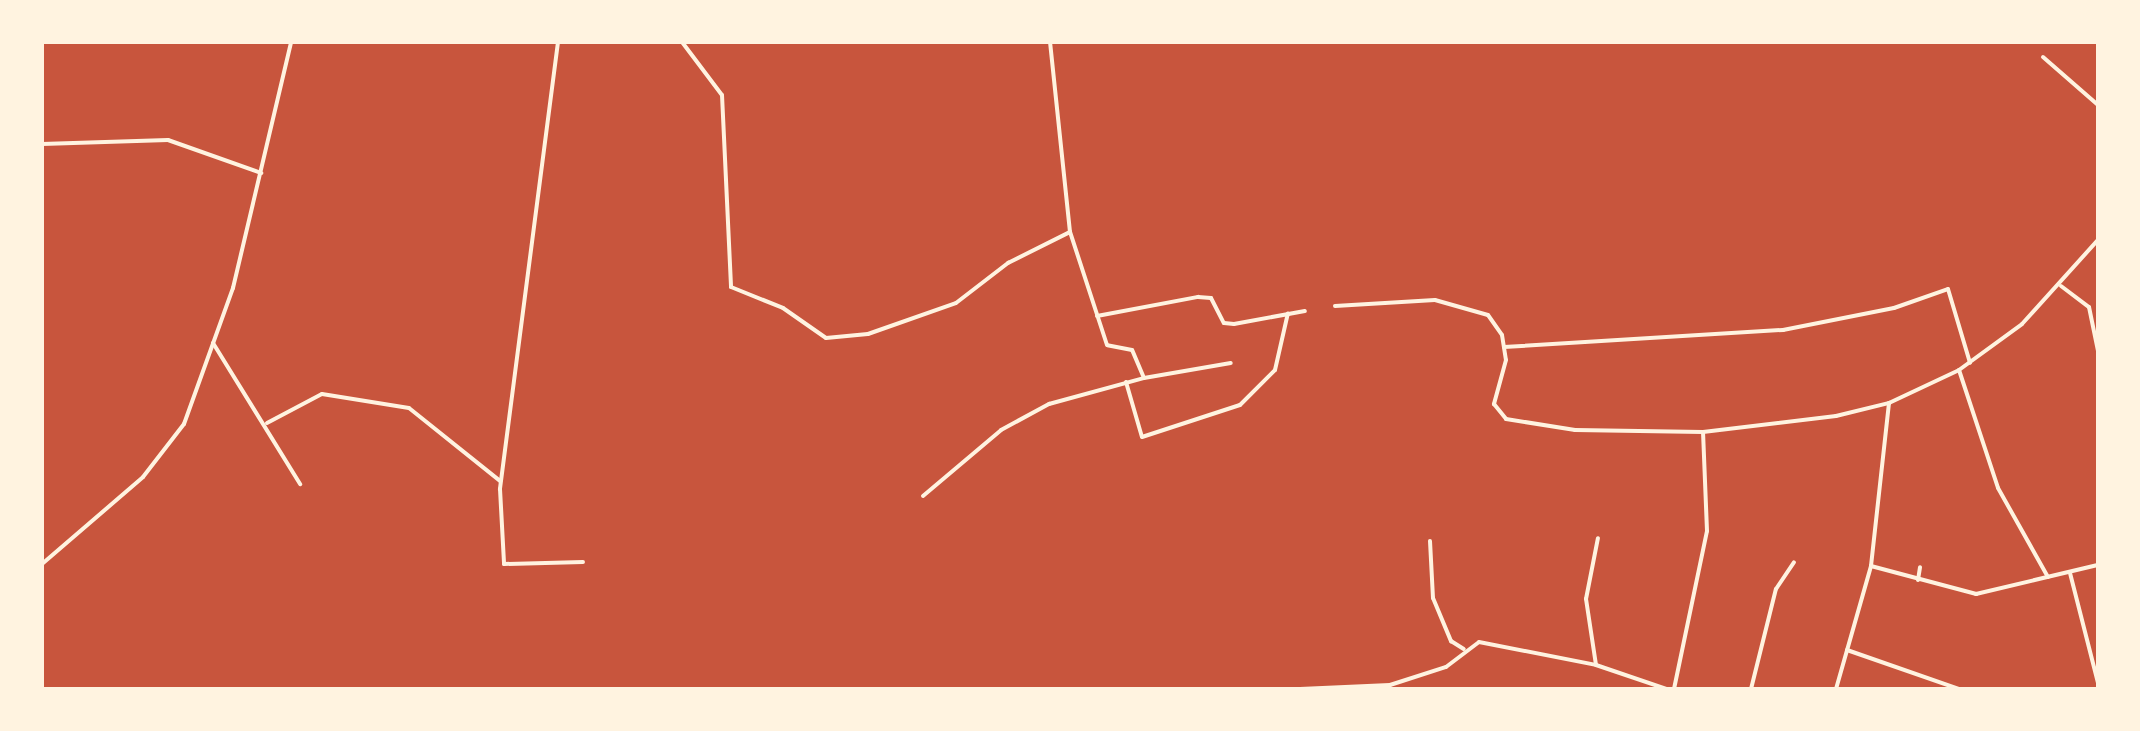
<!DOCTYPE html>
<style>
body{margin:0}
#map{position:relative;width:2140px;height:731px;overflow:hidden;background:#c8553d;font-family:Mulish,sans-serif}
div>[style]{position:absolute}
.minor>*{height:4px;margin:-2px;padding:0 2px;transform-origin:2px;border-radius:2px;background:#fff3e0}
span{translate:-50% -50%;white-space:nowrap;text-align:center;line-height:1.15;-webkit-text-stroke:7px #fff3e0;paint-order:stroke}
.frame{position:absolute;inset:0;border:44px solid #fff3e0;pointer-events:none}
</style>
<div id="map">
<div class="minor">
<i style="left:558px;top:42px;width:451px;rotate:97.4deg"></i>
<i style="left:500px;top:489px;width:75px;rotate:86.9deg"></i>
<i style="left:504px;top:564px;width:79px;rotate:-1.5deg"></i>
<i style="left:682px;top:42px;width:66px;rotate:53deg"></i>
<i style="left:722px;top:95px;width:192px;rotate:87.3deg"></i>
<i style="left:731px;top:287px;width:56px;rotate:22deg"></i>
<i style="left:783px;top:308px;width:52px;rotate:34.9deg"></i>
<i style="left:826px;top:338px;width:42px;rotate:-5.4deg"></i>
<i style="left:868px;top:334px;width:93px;rotate:-19.4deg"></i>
<i style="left:956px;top:303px;width:66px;rotate:-37.6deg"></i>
<i style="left:1008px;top:263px;width:69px;rotate:-26.6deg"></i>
<i style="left:1070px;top:232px;width:191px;rotate:-96deg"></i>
<i style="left:2043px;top:57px;width:73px;rotate:41.1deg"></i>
<i style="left:42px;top:144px;width:126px;rotate:-1.8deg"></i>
<i style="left:168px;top:140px;width:99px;rotate:19.5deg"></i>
<i style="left:2061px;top:286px;width:35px;rotate:37deg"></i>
<i style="left:2089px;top:307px;width:45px;rotate:78.4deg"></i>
<i style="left:1335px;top:306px;width:100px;rotate:-3.4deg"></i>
<i style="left:1435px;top:300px;width:55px;rotate:15.8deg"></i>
<i style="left:1488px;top:315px;width:24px;rotate:55deg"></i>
<i style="left:1502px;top:335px;width:25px;rotate:81deg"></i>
<i style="left:1506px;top:360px;width:46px;rotate:105.3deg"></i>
<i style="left:1494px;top:404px;width:19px;rotate:51deg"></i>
<i style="left:1506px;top:419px;width:70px;rotate:9.1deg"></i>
<i style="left:1575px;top:430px;width:128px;rotate:0.9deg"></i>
<i style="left:1703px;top:432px;width:134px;rotate:-6.9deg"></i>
<i style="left:1836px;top:416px;width:55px;rotate:-13.8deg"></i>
<i style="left:1889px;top:403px;width:77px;rotate:-25.2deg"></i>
<i style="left:1959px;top:370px;width:78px;rotate:-36.1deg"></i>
<i style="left:2022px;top:324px;width:113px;rotate:-47.9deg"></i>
<i style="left:1097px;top:316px;width:103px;rotate:-10.7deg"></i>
<i style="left:1198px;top:297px;width:13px;rotate:4deg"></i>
<i style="left:1211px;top:298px;width:28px;rotate:63deg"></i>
<i style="left:1224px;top:323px;width:10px;rotate:6deg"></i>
<i style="left:1234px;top:324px;width:72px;rotate:-10.4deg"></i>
<i style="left:213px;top:343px;width:166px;rotate:58.3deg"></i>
<i style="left:1504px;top:347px;width:280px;rotate:-3.5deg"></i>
<i style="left:1783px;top:330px;width:113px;rotate:-11.2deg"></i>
<i style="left:1894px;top:308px;width:57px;rotate:-19.4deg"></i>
<i style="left:1948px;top:289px;width:77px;rotate:73.4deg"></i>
<i style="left:1959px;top:370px;width:124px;rotate:71.7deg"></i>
<i style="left:1998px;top:488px;width:102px;rotate:60.7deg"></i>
<i style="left:1144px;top:378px;width:88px;rotate:-9.8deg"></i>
<i style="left:1126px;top:382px;width:57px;rotate:73.8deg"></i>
<i style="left:1142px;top:437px;width:103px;rotate:-18.1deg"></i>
<i style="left:1240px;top:405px;width:49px;rotate:-45deg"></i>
<i style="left:1275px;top:370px;width:58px;rotate:-77.2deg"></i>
<i style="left:267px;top:423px;width:62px;rotate:-27.8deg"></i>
<i style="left:322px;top:394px;width:88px;rotate:9.1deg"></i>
<i style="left:409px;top:408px;width:117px;rotate:38.7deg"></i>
<i style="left:923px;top:496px;width:102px;rotate:-40.2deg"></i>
<i style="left:1001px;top:430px;width:55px;rotate:-28.4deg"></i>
<i style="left:1049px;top:404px;width:98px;rotate:-15.3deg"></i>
<i style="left:1144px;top:378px;width:30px;rotate:-113deg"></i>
<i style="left:1132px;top:350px;width:25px;rotate:-169deg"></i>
<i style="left:1107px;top:345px;width:119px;rotate:-108.1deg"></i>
<i style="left:1430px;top:541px;width:57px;rotate:87deg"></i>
<i style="left:1433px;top:598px;width:47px;rotate:67.3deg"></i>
<i style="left:1451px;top:641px;width:15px;rotate:32deg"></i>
<i style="left:42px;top:564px;width:133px;rotate:-40.7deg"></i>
<i style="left:143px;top:477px;width:67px;rotate:-52.3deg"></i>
<i style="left:184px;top:424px;width:145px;rotate:-70.2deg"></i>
<i style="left:233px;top:288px;width:253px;rotate:-76.7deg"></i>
<i style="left:1871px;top:566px;width:109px;rotate:14.9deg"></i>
<i style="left:1976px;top:594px;width:125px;rotate:-13.4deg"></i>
<i style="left:2070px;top:573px;width:114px;rotate:75.7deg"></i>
<i style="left:1918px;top:580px;width:13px;rotate:-81deg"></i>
<i style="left:1847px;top:650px;width:119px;rotate:19.2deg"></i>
<i style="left:1596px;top:665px;width:67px;rotate:-98.6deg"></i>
<i style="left:1586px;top:599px;width:62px;rotate:-78.9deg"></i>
<i style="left:1300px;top:689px;width:90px;rotate:-2.5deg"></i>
<i style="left:1390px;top:685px;width:59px;rotate:-17.8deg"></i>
<i style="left:1446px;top:667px;width:41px;rotate:-37.1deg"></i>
<i style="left:1479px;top:642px;width:119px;rotate:11.1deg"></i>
<i style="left:1596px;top:665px;width:75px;rotate:18.7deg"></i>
<i style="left:1674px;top:689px;width:161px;rotate:-78.2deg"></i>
<i style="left:1707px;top:531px;width:99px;rotate:-92.3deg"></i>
<i style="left:1751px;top:689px;width:103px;rotate:-76deg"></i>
<i style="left:1776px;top:589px;width:32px;rotate:-56deg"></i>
<i style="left:1836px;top:689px;width:128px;rotate:-74.1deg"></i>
<i style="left:1871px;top:566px;width:164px;rotate:-83.7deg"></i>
</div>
<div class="frame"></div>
</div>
